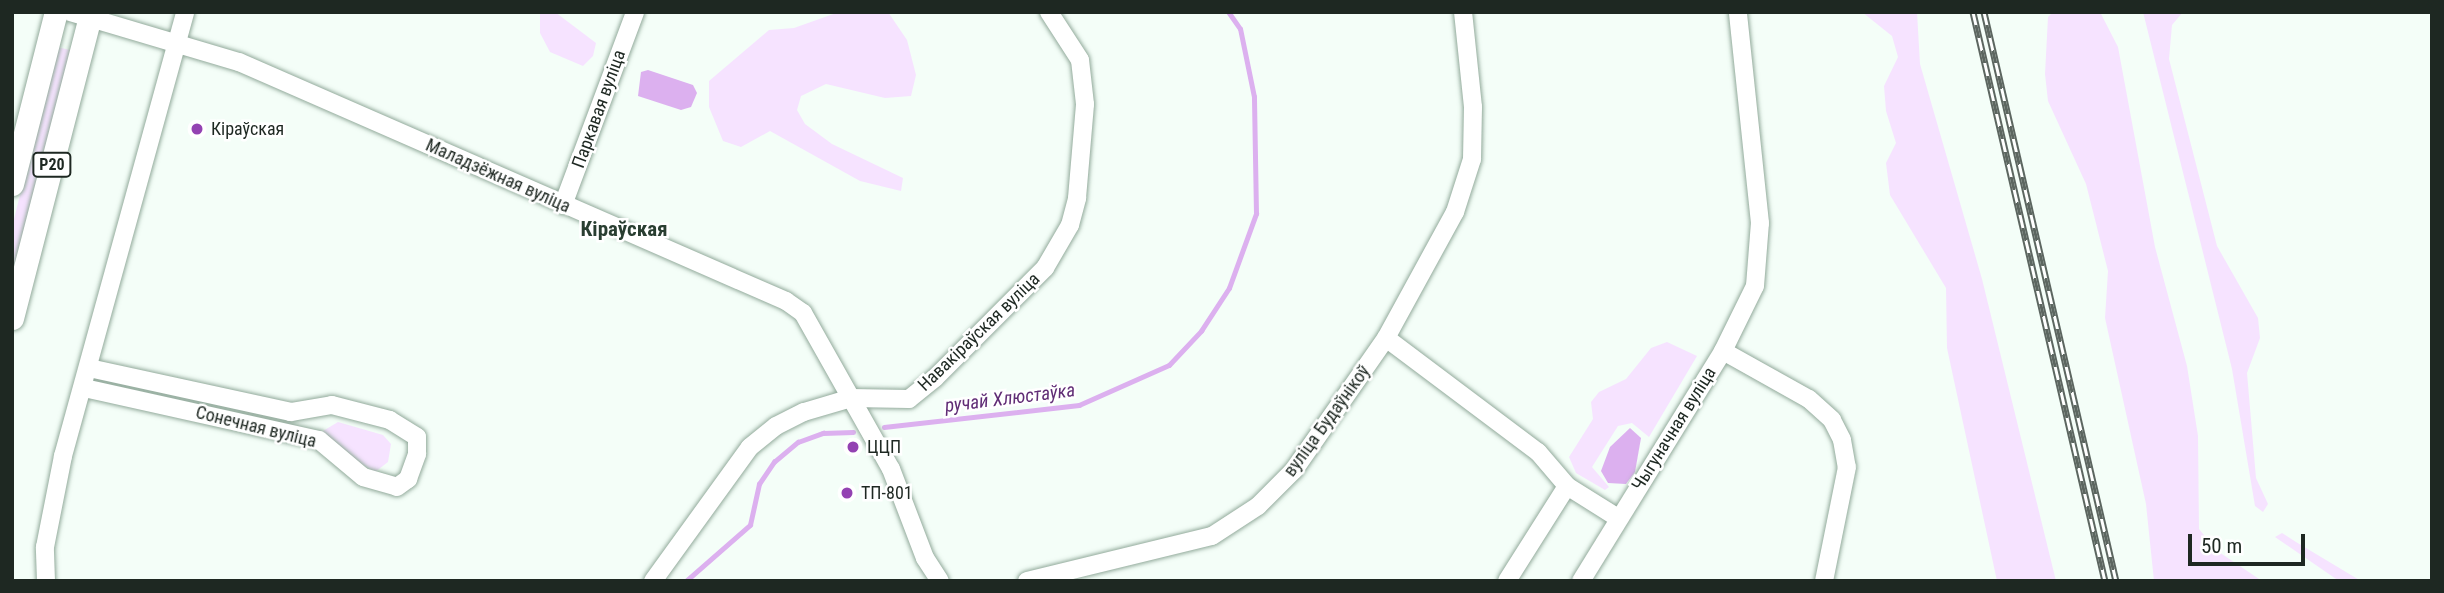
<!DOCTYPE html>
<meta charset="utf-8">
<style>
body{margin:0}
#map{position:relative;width:2444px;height:593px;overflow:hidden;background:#f4fef8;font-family:"Roboto Condensed",sans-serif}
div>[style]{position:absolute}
.green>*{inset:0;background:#f6e3ff}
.water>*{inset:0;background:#dcb0ef}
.stream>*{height:4.5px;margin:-2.25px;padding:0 2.25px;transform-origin:2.25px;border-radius:2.25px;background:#dcb0ef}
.roads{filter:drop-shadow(0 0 2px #92aa9b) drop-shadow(0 0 2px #92aa9b)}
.minor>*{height:18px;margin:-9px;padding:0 9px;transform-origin:9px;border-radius:9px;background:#fff}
.major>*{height:23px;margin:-11.5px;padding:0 11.5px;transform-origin:11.5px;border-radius:11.5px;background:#fff}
.rail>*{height:7px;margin-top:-3.5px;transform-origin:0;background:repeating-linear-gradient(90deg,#fff 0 13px,#5c6660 0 26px);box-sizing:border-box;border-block:2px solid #5c6660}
.dots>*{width:19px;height:19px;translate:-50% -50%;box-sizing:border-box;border:4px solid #fff;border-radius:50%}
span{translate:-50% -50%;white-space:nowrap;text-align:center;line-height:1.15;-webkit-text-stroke:5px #fff;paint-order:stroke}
.shield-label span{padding:2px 5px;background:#fff;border:2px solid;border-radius:5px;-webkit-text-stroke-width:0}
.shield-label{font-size:16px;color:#1e2822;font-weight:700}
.street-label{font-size:18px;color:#1e2822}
.poi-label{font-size:18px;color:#1e2822}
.left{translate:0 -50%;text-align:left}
.water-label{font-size:19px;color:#602c75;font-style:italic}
.quarter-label{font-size:21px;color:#293e31;font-weight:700}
.frame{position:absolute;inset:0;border:14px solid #1e2822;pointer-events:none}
.scale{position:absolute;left:2188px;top:534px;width:117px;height:32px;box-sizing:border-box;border:4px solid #1e2822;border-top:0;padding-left:9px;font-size:21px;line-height:24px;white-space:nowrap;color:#1e2822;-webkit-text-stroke:5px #fff;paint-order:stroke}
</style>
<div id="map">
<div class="green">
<i style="clip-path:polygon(540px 12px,555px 12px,596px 43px,593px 56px,583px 66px,550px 52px,540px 33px)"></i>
<i style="clip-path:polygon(839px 12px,888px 12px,907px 40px,916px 75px,911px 96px,885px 98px,826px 84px,801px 96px,797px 110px,805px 124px,832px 144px,903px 178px,901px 191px,860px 181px,770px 131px,741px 147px,723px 141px,709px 107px,709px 81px,769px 30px,794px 28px)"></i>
<i style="clip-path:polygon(1862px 12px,1917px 12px,1920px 64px,1982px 279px,2056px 581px,1997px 581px,1947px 348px,1946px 288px,1890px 195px,1886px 163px,1896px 143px,1886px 111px,1884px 86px,1898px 57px,1892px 36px)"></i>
<i style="clip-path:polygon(2053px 12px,2100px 12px,2118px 47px,2155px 247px,2187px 366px,2198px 436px,2199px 529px,2216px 550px,2262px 581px,2154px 581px,2146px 504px,2105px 318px,2108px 271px,2086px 184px,2048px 101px,2045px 74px,2048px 17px)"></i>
<i style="clip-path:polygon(2143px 12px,2183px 12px,2172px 25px,2169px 59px,2217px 246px,2258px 318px,2260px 338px,2247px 373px,2256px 478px,2268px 504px,2263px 512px,2255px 506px,2232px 369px)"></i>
<i style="clip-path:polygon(57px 47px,70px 50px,12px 286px,12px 227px)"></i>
<i style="clip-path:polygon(1667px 342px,1697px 356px,1649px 437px,1632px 423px,1618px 426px,1592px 467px,1609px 487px,1605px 490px,1576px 473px,1569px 457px,1593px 419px,1591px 402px,1599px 392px,1626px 379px,1651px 348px)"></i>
<i style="clip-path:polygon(338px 422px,383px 435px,391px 444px,388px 462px,375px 472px,328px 443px,323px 431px)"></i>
<i style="clip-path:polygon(2282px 533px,2296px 542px,2361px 581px,2339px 581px,2275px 537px)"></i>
</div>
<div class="water">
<i style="clip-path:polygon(648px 70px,693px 85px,697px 93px,691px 107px,681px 110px,638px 96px,641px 72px)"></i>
<i style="clip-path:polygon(1630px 428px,1641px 438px,1635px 472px,1626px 484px,1608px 483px,1601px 471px,1610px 447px)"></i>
</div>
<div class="stream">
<i style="left:884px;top:427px;width:196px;rotate:-6.4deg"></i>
<i style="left:1079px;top:405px;width:98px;rotate:-24deg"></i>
<i style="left:1169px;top:365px;width:47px;rotate:-46.7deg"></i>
<i style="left:1201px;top:331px;width:51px;rotate:-56.9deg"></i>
<i style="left:1229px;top:288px;width:79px;rotate:-70deg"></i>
<i style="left:1256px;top:214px;width:117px;rotate:-91deg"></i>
<i style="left:1254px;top:97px;width:69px;rotate:-101.6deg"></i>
<i style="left:1240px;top:29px;width:21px;rotate:-125deg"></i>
<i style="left:686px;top:581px;width:85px;rotate:-41.2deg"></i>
<i style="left:750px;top:525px;width:42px;rotate:-77.6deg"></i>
<i style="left:759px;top:484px;width:27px;rotate:-56deg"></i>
<i style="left:774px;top:462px;width:31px;rotate:-40deg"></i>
<i style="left:798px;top:442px;width:27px;rotate:-20deg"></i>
<i style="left:823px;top:433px;width:30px;rotate:-2deg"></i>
</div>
<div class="roads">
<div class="minor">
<i style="left:70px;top:12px;width:176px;rotate:16.5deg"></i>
<i style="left:239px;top:62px;width:597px;rotate:23.6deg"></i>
<i style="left:786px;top:301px;width:21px;rotate:35deg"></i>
<i style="left:803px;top:313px;width:179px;rotate:60.6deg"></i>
<i style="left:891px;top:469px;width:95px;rotate:69.1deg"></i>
<i style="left:925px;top:558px;width:27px;rotate:57deg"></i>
<i style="left:563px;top:205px;width:206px;rotate:-69.5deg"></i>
<i style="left:1386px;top:338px;width:190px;rotate:36.9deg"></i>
<i style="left:1538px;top:452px;width:45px;rotate:49.5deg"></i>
<i style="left:1567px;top:486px;width:112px;rotate:122.3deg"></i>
<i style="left:1723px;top:351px;width:98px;rotate:29.2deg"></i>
<i style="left:1809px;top:399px;width:31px;rotate:42deg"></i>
<i style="left:1832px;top:420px;width:22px;rotate:63deg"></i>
<i style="left:1842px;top:440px;width:27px;rotate:80deg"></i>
<i style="left:1847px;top:467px;width:116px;rotate:101.4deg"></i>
<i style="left:84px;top:388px;width:241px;rotate:12.5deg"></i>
<i style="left:319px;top:440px;width:57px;rotate:40.1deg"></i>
<i style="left:363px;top:477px;width:35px;rotate:16deg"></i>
<i style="left:397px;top:487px;width:14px;rotate:-36deg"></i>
<i style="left:408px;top:479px;width:27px;rotate:-70deg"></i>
<i style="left:417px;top:454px;width:17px;rotate:-90deg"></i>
<i style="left:417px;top:437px;width:32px;rotate:-148deg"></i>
<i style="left:390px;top:420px;width:60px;rotate:-165.5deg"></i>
<i style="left:332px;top:405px;width:42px;rotate:170.3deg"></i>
<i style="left:291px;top:412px;width:207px;rotate:-167.7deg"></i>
<i style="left:1567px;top:486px;width:60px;rotate:32.1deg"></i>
<i style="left:46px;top:581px;width:34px;rotate:-92deg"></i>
<i style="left:45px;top:547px;width:93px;rotate:-78.8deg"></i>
<i style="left:63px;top:456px;width:460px;rotate:-74.6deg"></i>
<i style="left:653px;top:581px;width:165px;rotate:-54.1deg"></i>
<i style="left:750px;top:447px;width:33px;rotate:-39deg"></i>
<i style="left:776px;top:426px;width:31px;rotate:-27deg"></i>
<i style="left:804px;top:412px;width:49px;rotate:-16.6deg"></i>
<i style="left:851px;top:398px;width:58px;rotate:1deg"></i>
<i style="left:909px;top:399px;width:33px;rotate:-39deg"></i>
<i style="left:935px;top:378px;width:156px;rotate:-45deg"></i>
<i style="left:1045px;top:268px;width:50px;rotate:-59.8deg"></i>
<i style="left:1070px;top:225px;width:28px;rotate:-75deg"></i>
<i style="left:1077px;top:198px;width:94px;rotate:-85.1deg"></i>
<i style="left:1085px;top:104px;width:44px;rotate:-96.5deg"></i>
<i style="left:1080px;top:60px;width:57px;rotate:-122.9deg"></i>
<i style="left:1027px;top:581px;width:190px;rotate:-13.7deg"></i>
<i style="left:1212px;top:536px;width:55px;rotate:-33.1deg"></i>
<i style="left:1258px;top:506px;width:51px;rotate:-45deg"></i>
<i style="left:1294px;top:470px;width:161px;rotate:-55.1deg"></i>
<i style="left:1386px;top:338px;width:144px;rotate:-61.3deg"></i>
<i style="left:1455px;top:212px;width:56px;rotate:-72.2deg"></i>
<i style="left:1472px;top:159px;width:52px;rotate:-88.9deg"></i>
<i style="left:1473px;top:107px;width:96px;rotate:-96deg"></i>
<i style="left:1581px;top:581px;width:270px;rotate:-58.3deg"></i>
<i style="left:1723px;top:351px;width:72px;rotate:-63.8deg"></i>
<i style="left:1755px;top:286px;width:63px;rotate:-85.5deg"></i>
<i style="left:1760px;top:223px;width:212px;rotate:-96deg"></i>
</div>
<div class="major">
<i style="left:12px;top:184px;width:178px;rotate:-75.7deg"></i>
<i style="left:12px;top:318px;width:316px;rotate:-75.5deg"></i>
</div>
</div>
<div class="rail">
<i style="left:1973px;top:12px;width:584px;rotate:76.94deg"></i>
<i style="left:1984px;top:12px;width:584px;rotate:76.94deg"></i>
</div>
<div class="dots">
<i style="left:197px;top:129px;background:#9342b2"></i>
<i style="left:853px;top:447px;background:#9342b2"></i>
<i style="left:847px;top:493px;background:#9342b2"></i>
</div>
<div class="shield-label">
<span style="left:52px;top:165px">Р20</span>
</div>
<div class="street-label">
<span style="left:599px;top:109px;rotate:-70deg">Паркавая вуліца</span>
<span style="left:498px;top:176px;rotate:24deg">Маладзёжная вуліца</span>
<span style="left:979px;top:332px;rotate:-44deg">Навакіраўская вуліца</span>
<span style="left:1327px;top:421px;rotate:-54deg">вуліца Будаўнікоў</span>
<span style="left:256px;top:427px;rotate:14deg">Сонечная вуліца</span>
<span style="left:1674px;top:429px;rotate:-58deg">Чыгуначная вуліца</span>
</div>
<div class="poi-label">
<span class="left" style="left:211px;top:129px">Кіраўская</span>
<span class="left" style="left:867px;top:447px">ЦЦП</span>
<span class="left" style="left:861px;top:493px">ТП-801</span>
</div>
<div class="water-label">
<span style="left:1010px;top:398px;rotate:-7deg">ручай Хлюстаўка</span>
</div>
<div class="quarter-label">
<span style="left:624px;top:229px">Кіраўская</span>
</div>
<div class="frame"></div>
<div class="scale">50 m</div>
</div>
